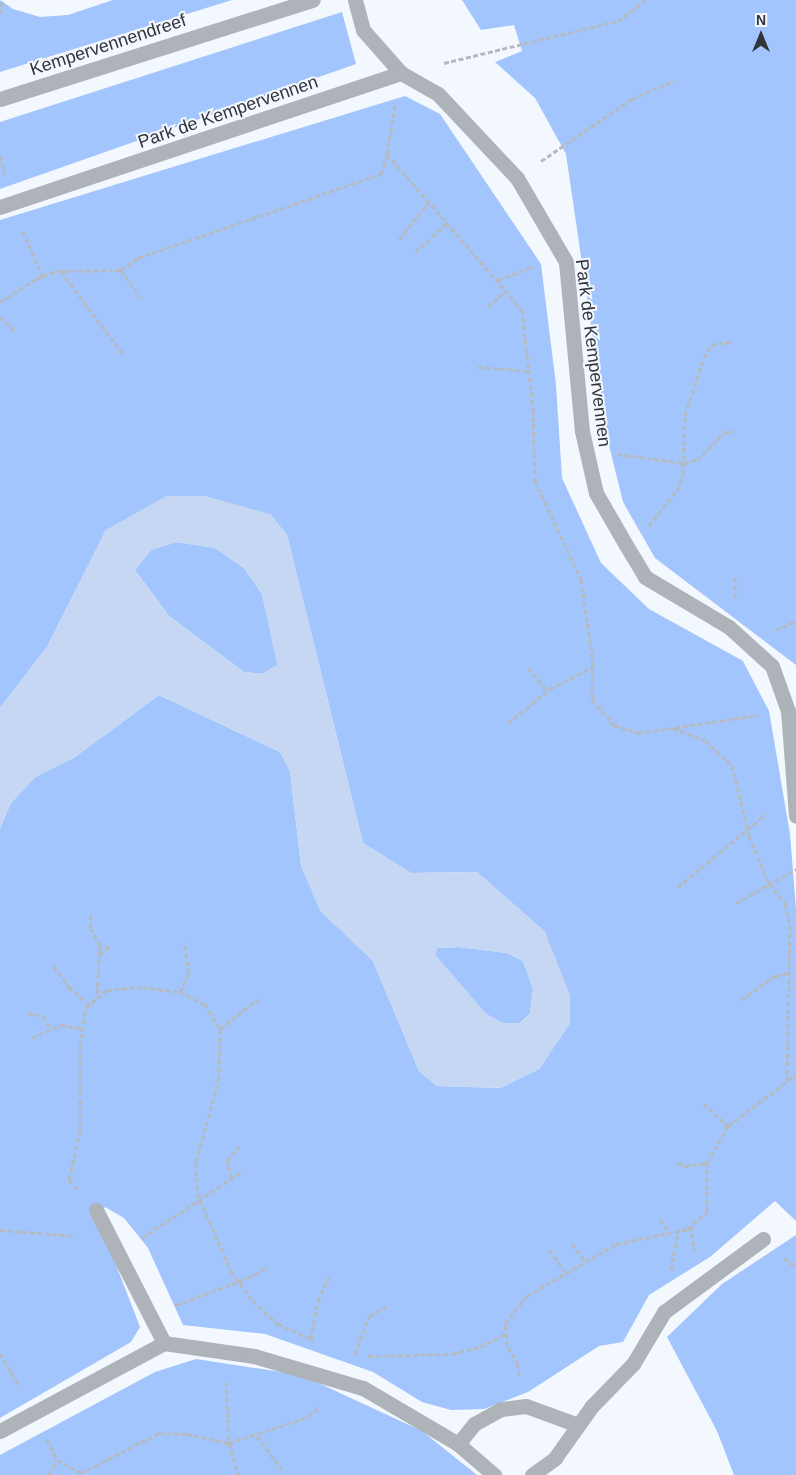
<!DOCTYPE html>
<style>
body{margin:0}
#map{position:relative;width:796px;height:1475px;overflow:hidden;background:#f3f8fe;font-family:Helvetica,sans-serif}
div>[style]{position:absolute}
.forest>*{inset:0;background:#a1c5fc}
.water>*{inset:0;background:#c5d7f3}
.path>*{height:3px;margin-top:-1.5px;transform-origin:0;background:repeating-linear-gradient(90deg,#b5bac0 0 5px,transparent 0 7.5px)}
.minor>*{height:15px;margin:-7.5px;padding:0 7.5px;transform-origin:7.5px;border-radius:7.5px;background:#aeb2b9}
span{translate:-50% -50%;white-space:nowrap;text-align:center;line-height:1.15;-webkit-text-stroke:4px #f3f8fe;paint-order:stroke}
.street-label{font-size:18px;color:#31353b}
.north{position:absolute;left:736px;top:10px;width:50px;height:50px;-webkit-text-stroke:4px #f3f8fe;paint-order:stroke;rotate:0deg;font-size:14px;font-weight:700;line-height:20px;text-align:center;color:#31353b}
.north::after{content:'';display:block;margin:auto;width:18px;height:22px;background:#31353b;clip-path:polygon(50% 0,100% 100%,50% 72%,0 100%)}
</style>
<div id="map">
<div class="forest">
<i style="clip-path:polygon(0 0,13px 9px,40px 17px,68px 15px,113px 0,232px 0,0 72px)"></i>
<i style="clip-path:polygon(462px 0,796px 0,796px 665px,655px 558px,623px 502px,608px 441px,566px 154px,535px 98px,495px 62px,522px 51px,514px 25px,481px 30px)"></i>
<i style="clip-path:polygon(342px 12px,356px 64px,0 189px,0 122px)"></i>
<i style="clip-path:polygon(405px 96px,440px 114px,541px 264px,556px 385px,562px 478px,601px 563px,649px 609px,743px 661px,769px 711px,790px 834px,796px 909px,796px 1221px,775px 1201px,710px 1257px,649px 1295px,623px 1342px,599px 1346px,528px 1392px,484px 1409px,451px 1410px,422px 1402px,373px 1372px,265px 1334px,183px 1325px,148px 1248px,124px 1218px,105px 1207px,98px 1218px,140px 1327px,131px 1342px,0 1418px,0 828px,11px 803px,35px 777px,75px 757px,159px 695px,280px 752px,290px 771px,301px 865px,320px 910px,373px 961px,419px 1071px,437px 1086px,500px 1088px,539px 1069px,570px 1023px,545px 932px,477px 872px,411px 873px,363px 843px,287px 535px,270px 514px,106px 530px,47px 647px,0 708px,0 220px)"></i>
<i style="clip-path:polygon(176px 542px,215px 548px,244px 568px,262px 594px,278px 665px,262px 674px,244px 672px,169px 616px,135px 570px,151px 550px)"></i>
<i style="clip-path:polygon(459px 947px,507px 953px,523px 961px,533px 989px,530px 1014px,520px 1023px,502px 1023px,486px 1014px,435px 955px,437px 948px)"></i>
<i style="clip-path:polygon(796px 1235px,796px 1475px,734px 1475px,717px 1431px,667px 1337px,722px 1284px)"></i>
<i style="clip-path:polygon(196px 1359px,301px 1375px,422px 1431px,477px 1475px,0 1475px,0 1455px,155px 1372px)"></i>
</div>
<div class="water">
<i style="clip-path:polygon(evenodd,166px 496px,205px 496px,270px 514px,287px 535px,363px 843px,411px 873px,477px 872px,545px 932px,570px 995px,570px 1023px,539px 1069px,500px 1088px,437px 1086px,419px 1071px,373px 961px,320px 911px,301px 865px,290px 771px,280px 752px,159px 695px,75px 757px,35px 777px,11px 803px,0 828px,0 708px,47px 647px,106px 530px,166px 496px,176px 542px,215px 548px,244px 568px,262px 594px,277px 665px,262px 674px,244px 672px,169px 616px,135px 570px,151px 550px,176px 542px,166px 496px,459px 947px,507px 953px,523px 961px,533px 989px,530px 1014px,521px 1023px,502px 1023px,486px 1014px,435px 955px,437px 948px,459px 947px)"></i>
</div>
<div class="path">
<i style="left:0;top:14px;width:14px;rotate:-78deg"></i>
<i style="left:444px;top:63px;width:179px;rotate:-13.6deg"></i>
<i style="left:618px;top:21px;width:35px;rotate:-37deg"></i>
<i style="left:395px;top:105px;width:50px;rotate:99.3deg"></i>
<i style="left:387px;top:154px;width:206px;rotate:49.1deg"></i>
<i style="left:522px;top:310px;width:100px;rotate:83.7deg"></i>
<i style="left:533px;top:409px;width:72px;rotate:88.4deg"></i>
<i style="left:535px;top:481px;width:108px;rotate:64.9deg"></i>
<i style="left:581px;top:579px;width:85px;rotate:81.9deg"></i>
<i style="left:593px;top:663px;width:36px;rotate:92deg"></i>
<i style="left:592px;top:699px;width:34px;rotate:50deg"></i>
<i style="left:614px;top:725px;width:25px;rotate:18deg"></i>
<i style="left:638px;top:733px;width:122px;rotate:-8.5deg"></i>
<i style="left:0;top:156px;width:20px;rotate:75deg"></i>
<i style="left:541px;top:161px;width:110px;rotate:-34.3deg"></i>
<i style="left:632px;top:99px;width:47px;rotate:-23.8deg"></i>
<i style="left:23px;top:231px;width:49px;rotate:67.1deg"></i>
<i style="left:399px;top:240px;width:48px;rotate:-51.7deg"></i>
<i style="left:415px;top:252px;width:43px;rotate:-42.2deg"></i>
<i style="left:121px;top:270px;width:33px;rotate:55deg"></i>
<i style="left:61px;top:271px;width:104px;rotate:53.2deg"></i>
<i style="left:498px;top:280px;width:39px;rotate:-21deg"></i>
<i style="left:0;top:302px;width:43px;rotate:-32.6deg"></i>
<i style="left:36px;top:279px;width:22px;rotate:-22deg"></i>
<i style="left:56px;top:271px;width:65px;rotate:-0.9deg"></i>
<i style="left:121px;top:270px;width:21px;rotate:-35deg"></i>
<i style="left:138px;top:258px;width:257px;rotate:-19.1deg"></i>
<i style="left:381px;top:174px;width:20px;rotate:-72deg"></i>
<i style="left:488px;top:307px;width:24px;rotate:-42deg"></i>
<i style="left:0;top:317px;width:23px;rotate:43deg"></i>
<i style="left:478px;top:367px;width:51px;rotate:4.5deg"></i>
<i style="left:617px;top:454px;width:68px;rotate:7.7deg"></i>
<i style="left:684px;top:463px;width:13px;rotate:-13deg"></i>
<i style="left:697px;top:460px;width:38px;rotate:-45deg"></i>
<i style="left:724px;top:433px;width:10px;rotate:-11deg"></i>
<i style="left:649px;top:526px;width:46px;rotate:-52.1deg"></i>
<i style="left:677px;top:490px;width:16px;rotate:-68deg"></i>
<i style="left:683px;top:475px;width:60px;rotate:-88.1deg"></i>
<i style="left:685px;top:415px;width:60px;rotate:-71.6deg"></i>
<i style="left:704px;top:358px;width:15px;rotate:-62deg"></i>
<i style="left:711px;top:345px;width:22px;rotate:-10deg"></i>
<i style="left:735px;top:597px;width:20px;rotate:-90deg"></i>
<i style="left:776px;top:630px;width:22px;rotate:-24deg"></i>
<i style="left:528px;top:668px;width:30px;rotate:50deg"></i>
<i style="left:508px;top:723px;width:54px;rotate:-39deg"></i>
<i style="left:550px;top:689px;width:48px;rotate:-27.1deg"></i>
<i style="left:673px;top:728px;width:34px;rotate:21deg"></i>
<i style="left:705px;top:740px;width:37px;rotate:43deg"></i>
<i style="left:732px;top:765px;width:73px;rotate:76.5deg"></i>
<i style="left:749px;top:836px;width:52px;rotate:67.4deg"></i>
<i style="left:769px;top:884px;width:25px;rotate:50deg"></i>
<i style="left:785px;top:903px;width:24px;rotate:78deg"></i>
<i style="left:790px;top:926px;width:156px;rotate:91.1deg"></i>
<i style="left:678px;top:887px;width:114px;rotate:-39.7deg"></i>
<i style="left:736px;top:903px;width:69px;rotate:-29.5deg"></i>
<i style="left:91px;top:915px;width:13px;rotate:94deg"></i>
<i style="left:90px;top:928px;width:19px;rotate:58deg"></i>
<i style="left:100px;top:944px;width:54px;rotate:93.2deg"></i>
<i style="left:99px;top:954px;width:15px;rotate:-37deg"></i>
<i style="left:54px;top:966px;width:26px;rotate:54deg"></i>
<i style="left:69px;top:987px;width:28px;rotate:41deg"></i>
<i style="left:180px;top:992px;width:21px;rotate:-65deg"></i>
<i style="left:189px;top:973px;width:31px;rotate:-99deg"></i>
<i style="left:741px;top:1000px;width:42px;rotate:-35.2deg"></i>
<i style="left:775px;top:976px;width:13px;rotate:-13deg"></i>
<i style="left:28px;top:1013px;width:15px;rotate:11deg"></i>
<i style="left:43px;top:1016px;width:14px;rotate:60deg"></i>
<i style="left:220px;top:1029px;width:48px;rotate:-38.3deg"></i>
<i style="left:32px;top:1038px;width:32px;rotate:-24deg"></i>
<i style="left:61px;top:1025px;width:22px;rotate:10deg"></i>
<i style="left:703px;top:1103px;width:34px;rotate:43deg"></i>
<i style="left:677px;top:1163px;width:9px;rotate:21deg"></i>
<i style="left:685px;top:1166px;width:22px;rotate:-8deg"></i>
<i style="left:232px;top:1178px;width:18px;rotate:-106deg"></i>
<i style="left:227px;top:1161px;width:20px;rotate:-49deg"></i>
<i style="left:77px;top:1189px;width:13px;rotate:-129deg"></i>
<i style="left:69px;top:1179px;width:47px;rotate:-76.6deg"></i>
<i style="left:80px;top:1133px;width:87px;rotate:-90deg"></i>
<i style="left:80px;top:1046px;width:38px;rotate:-81deg"></i>
<i style="left:86px;top:1008px;width:28px;rotate:-41deg"></i>
<i style="left:107px;top:990px;width:36px;rotate:-5deg"></i>
<i style="left:143px;top:987px;width:37px;rotate:8deg"></i>
<i style="left:180px;top:992px;width:28px;rotate:26deg"></i>
<i style="left:205px;top:1004px;width:29px;rotate:59deg"></i>
<i style="left:220px;top:1029px;width:48px;rotate:91.2deg"></i>
<i style="left:219px;top:1077px;width:89px;rotate:105deg"></i>
<i style="left:196px;top:1163px;width:30px;rotate:88deg"></i>
<i style="left:197px;top:1193px;width:85px;rotate:66.4deg"></i>
<i style="left:231px;top:1271px;width:37px;rotate:54deg"></i>
<i style="left:253px;top:1301px;width:34px;rotate:43deg"></i>
<i style="left:278px;top:1324px;width:39px;rotate:24deg"></i>
<i style="left:660px;top:1219px;width:16px;rotate:55deg"></i>
<i style="left:691px;top:1226px;width:26px;rotate:83deg"></i>
<i style="left:0;top:1230px;width:76px;rotate:4.5deg"></i>
<i style="left:142px;top:1238px;width:121px;rotate:-33.6deg"></i>
<i style="left:572px;top:1244px;width:20px;rotate:53deg"></i>
<i style="left:549px;top:1250px;width:26px;rotate:53deg"></i>
<i style="left:784px;top:1258px;width:15px;rotate:37deg"></i>
<i style="left:671px;top:1270px;width:41px;rotate:-80.1deg"></i>
<i style="left:176px;top:1305px;width:77px;rotate:-20.6deg"></i>
<i style="left:248px;top:1278px;width:24px;rotate:-30deg"></i>
<i style="left:311px;top:1339px;width:39px;rotate:-80deg"></i>
<i style="left:318px;top:1301px;width:26px;rotate:-65deg"></i>
<i style="left:0;top:1353px;width:39px;rotate:60deg"></i>
<i style="left:355px;top:1354px;width:40px;rotate:-69.8deg"></i>
<i style="left:369px;top:1316px;width:20px;rotate:-30deg"></i>
<i style="left:368px;top:1356px;width:84px;rotate:-1.4deg"></i>
<i style="left:452px;top:1354px;width:29px;rotate:-14deg"></i>
<i style="left:480px;top:1347px;width:29px;rotate:-27deg"></i>
<i style="left:519px;top:1376px;width:11px;rotate:-95deg"></i>
<i style="left:518px;top:1365px;width:23px;rotate:-119deg"></i>
<i style="left:507px;top:1345px;width:22px;rotate:-95deg"></i>
<i style="left:505px;top:1323px;width:35px;rotate:-51deg"></i>
<i style="left:527px;top:1296px;width:103px;rotate:-30.3deg"></i>
<i style="left:616px;top:1244px;width:73px;rotate:-11.9deg"></i>
<i style="left:687px;top:1229px;width:26px;rotate:-40deg"></i>
<i style="left:707px;top:1212px;width:49px;rotate:-90deg"></i>
<i style="left:707px;top:1163px;width:43px;rotate:-60.4deg"></i>
<i style="left:728px;top:1126px;width:85px;rotate:-36.9deg"></i>
<i style="left:226px;top:1382px;width:61px;rotate:87.2deg"></i>
<i style="left:229px;top:1443px;width:34px;rotate:73deg"></i>
<i style="left:257px;top:1436px;width:44px;rotate:53.4deg"></i>
<i style="left:47px;top:1439px;width:23px;rotate:65deg"></i>
<i style="left:57px;top:1460px;width:27px;rotate:28deg"></i>
<i style="left:81px;top:1473px;width:88px;rotate:-27.1deg"></i>
<i style="left:159px;top:1433px;width:28px;rotate:2deg"></i>
<i style="left:187px;top:1434px;width:43px;rotate:12.1deg"></i>
<i style="left:229px;top:1443px;width:83px;rotate:-18.2deg"></i>
<i style="left:308px;top:1417px;width:16px;rotate:-40deg"></i>
<i style="left:49px;top:1475px;width:17px;rotate:-62deg"></i>
</div>
<div class="minor">
<i style="left:355px;top:0;width:31px;rotate:75deg"></i>
<i style="left:363px;top:30px;width:57px;rotate:48.5deg"></i>
<i style="left:0;top:99px;width:328px;rotate:-17.6deg"></i>
<i style="left:0;top:207px;width:423px;rotate:-18.5deg"></i>
<i style="left:401px;top:73px;width:43px;rotate:29.6deg"></i>
<i style="left:438px;top:94px;width:115px;rotate:46.8deg"></i>
<i style="left:517px;top:178px;width:97px;rotate:59.7deg"></i>
<i style="left:566px;top:262px;width:170px;rotate:84.6deg"></i>
<i style="left:582px;top:431px;width:64px;rotate:77.3deg"></i>
<i style="left:596px;top:493px;width:60px;rotate:60deg"></i>
<i style="left:626px;top:545px;width:37px;rotate:59deg"></i>
<i style="left:645px;top:577px;width:98px;rotate:30.8deg"></i>
<i style="left:729px;top:627px;width:58px;rotate:42.2deg"></i>
<i style="left:772px;top:666px;width:48px;rotate:70.4deg"></i>
<i style="left:788px;top:711px;width:105px;rotate:85.6deg"></i>
<i style="left:96px;top:1210px;width:149px;rotate:62.9deg"></i>
<i style="left:0;top:1431px;width:186px;rotate:-28.2deg"></i>
<i style="left:164px;top:1343px;width:91px;rotate:8.2deg"></i>
<i style="left:254px;top:1356px;width:114px;rotate:16.4deg"></i>
<i style="left:363px;top:1388px;width:110px;rotate:30.5deg"></i>
<i style="left:458px;top:1444px;width:48px;rotate:40.7deg"></i>
<i style="left:458px;top:1444px;width:26px;rotate:-51deg"></i>
<i style="left:474px;top:1424px;width:31px;rotate:-29deg"></i>
<i style="left:501px;top:1409px;width:25px;rotate:-7deg"></i>
<i style="left:526px;top:1406px;width:55px;rotate:20.1deg"></i>
<i style="left:532px;top:1475px;width:29px;rotate:-36deg"></i>
<i style="left:555px;top:1458px;width:64px;rotate:-54.6deg"></i>
<i style="left:592px;top:1406px;width:59px;rotate:-45.7deg"></i>
<i style="left:633px;top:1364px;width:61px;rotate:-59.2deg"></i>
<i style="left:664px;top:1312px;width:123px;rotate:-36.4deg"></i>
</div>
<div class="street-label">
<span style="left:108px;top:45px;rotate:-18deg">Kempervennendreef</span>
<span style="left:228px;top:112px;rotate:-19deg">Park de Kempervennen</span>
<span style="left:593px;top:353px;rotate:83deg">Park de Kempervennen</span>
</div>
<div class="north">N</div>
</div>
